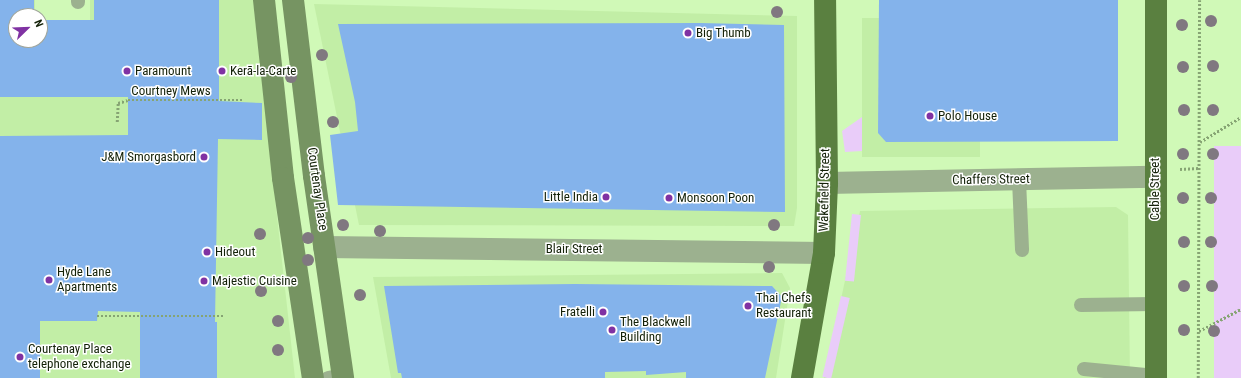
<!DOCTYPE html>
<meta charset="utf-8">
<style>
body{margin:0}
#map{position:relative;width:1241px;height:378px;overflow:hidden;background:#d0f9b7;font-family:"Roboto Condensed",sans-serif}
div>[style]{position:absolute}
.built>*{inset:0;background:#c2eea6;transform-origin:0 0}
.green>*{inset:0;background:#e9ccf9;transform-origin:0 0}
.building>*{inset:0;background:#84b3eb}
.path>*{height:2.5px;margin-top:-1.25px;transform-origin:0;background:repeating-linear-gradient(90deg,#86a473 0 2px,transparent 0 4px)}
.lane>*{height:14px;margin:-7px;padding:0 7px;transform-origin:7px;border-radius:7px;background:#9cb18f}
.street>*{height:22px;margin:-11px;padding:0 11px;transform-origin:11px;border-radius:11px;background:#9cb18f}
.secondary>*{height:22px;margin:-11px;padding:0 11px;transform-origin:11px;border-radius:11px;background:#769462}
.primary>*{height:22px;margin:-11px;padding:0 11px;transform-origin:11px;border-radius:11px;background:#5a8040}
.trees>*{width:12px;height:12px;margin:-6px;border-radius:50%;background:#807880}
.dots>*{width:11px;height:11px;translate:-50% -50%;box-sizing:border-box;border:2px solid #fff;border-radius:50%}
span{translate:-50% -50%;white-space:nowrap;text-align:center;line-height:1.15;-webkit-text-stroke:3px #fff;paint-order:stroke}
.poi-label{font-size:13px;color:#132108}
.left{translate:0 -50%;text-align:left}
.right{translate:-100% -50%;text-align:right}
.street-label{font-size:13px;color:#132108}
.north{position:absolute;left:8px;top:8px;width:40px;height:40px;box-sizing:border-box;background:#fff;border:1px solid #a1a69c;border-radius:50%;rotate:67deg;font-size:11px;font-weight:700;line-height:16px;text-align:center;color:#132108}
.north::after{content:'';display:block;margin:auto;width:14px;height:18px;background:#8032a3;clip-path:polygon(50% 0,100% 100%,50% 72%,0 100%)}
</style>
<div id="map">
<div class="built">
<i style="clip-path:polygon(0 0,35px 0,35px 16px,16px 16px,16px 40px,34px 53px,90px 20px,90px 0,253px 0,295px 378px,0 378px)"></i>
<i style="clip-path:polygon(314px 4px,797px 16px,797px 208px,794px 226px,359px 225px)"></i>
<i style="left:862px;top:18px;width:118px;height:139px"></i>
<i style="clip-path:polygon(1116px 207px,1128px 215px,1130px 378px,824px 378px,860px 211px)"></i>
<i style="clip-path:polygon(782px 273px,790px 288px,776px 378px,391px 378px,373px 277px)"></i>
</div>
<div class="green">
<i style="clip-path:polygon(862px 117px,862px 151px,845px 152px,842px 131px)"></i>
<i style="left:1241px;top:146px;width:232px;height:27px;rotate:90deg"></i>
<i style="left:852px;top:214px;width:9px;height:67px;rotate:6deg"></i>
<i style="left:841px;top:296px;width:9px;height:83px;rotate:13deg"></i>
</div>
<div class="building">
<i style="clip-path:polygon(0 0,34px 0,34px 16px,16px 16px,16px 40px,40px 40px,40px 20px,94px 20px,94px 0,219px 0,219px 101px,262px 103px,262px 140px,218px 139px,215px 322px,217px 322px,217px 378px,140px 378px,140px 312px,98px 311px,97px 321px,40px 321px,40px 378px,0 378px,0 136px,128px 135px,128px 97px,0 97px)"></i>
<i style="clip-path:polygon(879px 0,1118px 0,1118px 141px,886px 142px,878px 133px)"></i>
<i style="clip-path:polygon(700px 23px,784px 25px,785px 212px,338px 205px,330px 135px,358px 131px,355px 102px,338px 24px)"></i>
<i style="clip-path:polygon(575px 284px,772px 286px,782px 297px,765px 378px,686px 378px,686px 372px,646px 375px,646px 371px,605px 372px,605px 378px,402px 378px,401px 373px,398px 373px,384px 286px)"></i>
</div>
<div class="path">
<i style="left:117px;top:122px;width:19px;rotate:-87deg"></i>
<i style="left:118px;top:103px;width:10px;rotate:-17deg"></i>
<i style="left:128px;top:100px;width:115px"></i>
<i style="left:1200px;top:142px;width:48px;rotate:-31.4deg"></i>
<i style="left:1180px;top:169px;width:19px;rotate:-3deg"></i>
<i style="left:97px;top:316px;width:126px"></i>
<i style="left:1199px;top:331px;width:47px;rotate:-27.6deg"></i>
<i style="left:1198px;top:378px;width:378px;rotate:-89.8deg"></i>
</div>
<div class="lane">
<i style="left:78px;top:2px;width:2px;rotate:-90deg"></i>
<i style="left:1019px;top:180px;width:70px;rotate:87.5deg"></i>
<i style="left:1081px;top:305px;width:73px;rotate:-0.8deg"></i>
<i style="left:1084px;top:369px;width:72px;rotate:5.6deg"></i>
<i style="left:328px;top:378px;width:15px;rotate:-11deg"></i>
</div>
<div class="street">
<i style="left:827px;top:183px;width:327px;rotate:-1.1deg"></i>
<i style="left:324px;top:247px;width:500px;rotate:0.69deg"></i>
</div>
<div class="secondary">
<i style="left:264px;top:0;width:179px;rotate:83.9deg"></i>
<i style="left:283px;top:178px;width:202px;rotate:81.5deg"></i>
<i style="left:293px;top:0;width:177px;rotate:83.2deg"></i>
<i style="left:314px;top:176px;width:204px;rotate:81.8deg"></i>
</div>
<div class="primary">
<i style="left:802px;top:378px;width:127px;rotate:-80deg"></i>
<i style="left:824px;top:253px;width:70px;rotate:-87.5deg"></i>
<i style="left:827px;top:183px;width:183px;rotate:-90.6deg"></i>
<i style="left:1156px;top:378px;width:378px;rotate:-90deg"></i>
</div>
<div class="trees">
<i style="left:777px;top:12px"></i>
<i style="left:1211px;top:21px"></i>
<i style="left:1182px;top:25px"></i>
<i style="left:322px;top:55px"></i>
<i style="left:1213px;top:66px"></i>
<i style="left:1183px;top:67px"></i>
<i style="left:291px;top:77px"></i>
<i style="left:1184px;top:110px"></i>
<i style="left:1213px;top:110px"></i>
<i style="left:333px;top:122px"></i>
<i style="left:1183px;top:154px"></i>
<i style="left:1213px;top:154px"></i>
<i style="left:1183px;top:198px"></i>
<i style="left:1211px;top:198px"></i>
<i style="left:343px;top:225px"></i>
<i style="left:774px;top:225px"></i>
<i style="left:380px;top:231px"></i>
<i style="left:260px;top:234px"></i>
<i style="left:308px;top:238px"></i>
<i style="left:1184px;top:242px"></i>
<i style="left:1211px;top:242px"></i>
<i style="left:308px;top:260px"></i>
<i style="left:769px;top:267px"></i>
<i style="left:1184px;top:286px"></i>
<i style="left:1212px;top:286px"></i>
<i style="left:261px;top:291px"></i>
<i style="left:360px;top:295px"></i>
<i style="left:278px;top:321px"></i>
<i style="left:1184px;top:330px"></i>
<i style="left:1214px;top:331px"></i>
<i style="left:278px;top:350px"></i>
</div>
<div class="dots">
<i style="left:688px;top:33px;background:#8032a3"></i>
<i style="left:127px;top:71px;background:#8032a3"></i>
<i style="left:222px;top:71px;background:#8032a3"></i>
<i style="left:930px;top:116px;background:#8032a3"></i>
<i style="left:204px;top:157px;background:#8032a3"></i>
<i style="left:606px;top:197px;background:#8032a3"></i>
<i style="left:669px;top:198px;background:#8032a3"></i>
<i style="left:207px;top:252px;background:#8032a3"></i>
<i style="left:49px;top:280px;background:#8032a3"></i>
<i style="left:204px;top:281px;background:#8032a3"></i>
<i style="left:748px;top:306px;background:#8032a3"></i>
<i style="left:603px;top:312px;background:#8032a3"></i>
<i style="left:612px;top:330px;background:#8032a3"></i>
<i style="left:20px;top:357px;background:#8032a3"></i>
</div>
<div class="poi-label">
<span class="left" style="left:696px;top:33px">Big Thumb</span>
<span class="left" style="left:135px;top:71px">Paramount</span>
<span class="left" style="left:230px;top:71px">Kerā-la-Carte</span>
<span class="left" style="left:938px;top:116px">Polo House</span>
<span class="right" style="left:196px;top:157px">J&amp;M Smorgasbord</span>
<span class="right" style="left:598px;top:197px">Little India</span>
<span class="left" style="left:677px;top:198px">Monsoon Poon</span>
<span class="left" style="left:215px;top:252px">Hideout</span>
<span class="left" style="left:57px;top:280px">Hyde Lane<br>Apartments</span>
<span class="left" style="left:212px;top:281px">Majestic Cuisine</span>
<span class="left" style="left:756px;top:306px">Thai Chefs<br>Restaurant</span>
<span class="right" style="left:595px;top:312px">Fratelli</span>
<span class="left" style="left:620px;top:330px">The Blackwell<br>Building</span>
<span class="left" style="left:28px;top:357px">Courtenay Place<br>telephone exchange</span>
</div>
<div class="street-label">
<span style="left:171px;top:91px">Courtney Mews</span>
<span style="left:991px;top:180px;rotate:-1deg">Chaffers Street</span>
<span style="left:317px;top:189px;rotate:82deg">Courtenay Place</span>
<span style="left:1155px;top:189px;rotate:-90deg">Cable Street</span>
<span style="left:825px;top:190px;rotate:-89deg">Wakefield Street</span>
<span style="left:574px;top:249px">Blair Street</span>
</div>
<div class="north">N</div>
</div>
